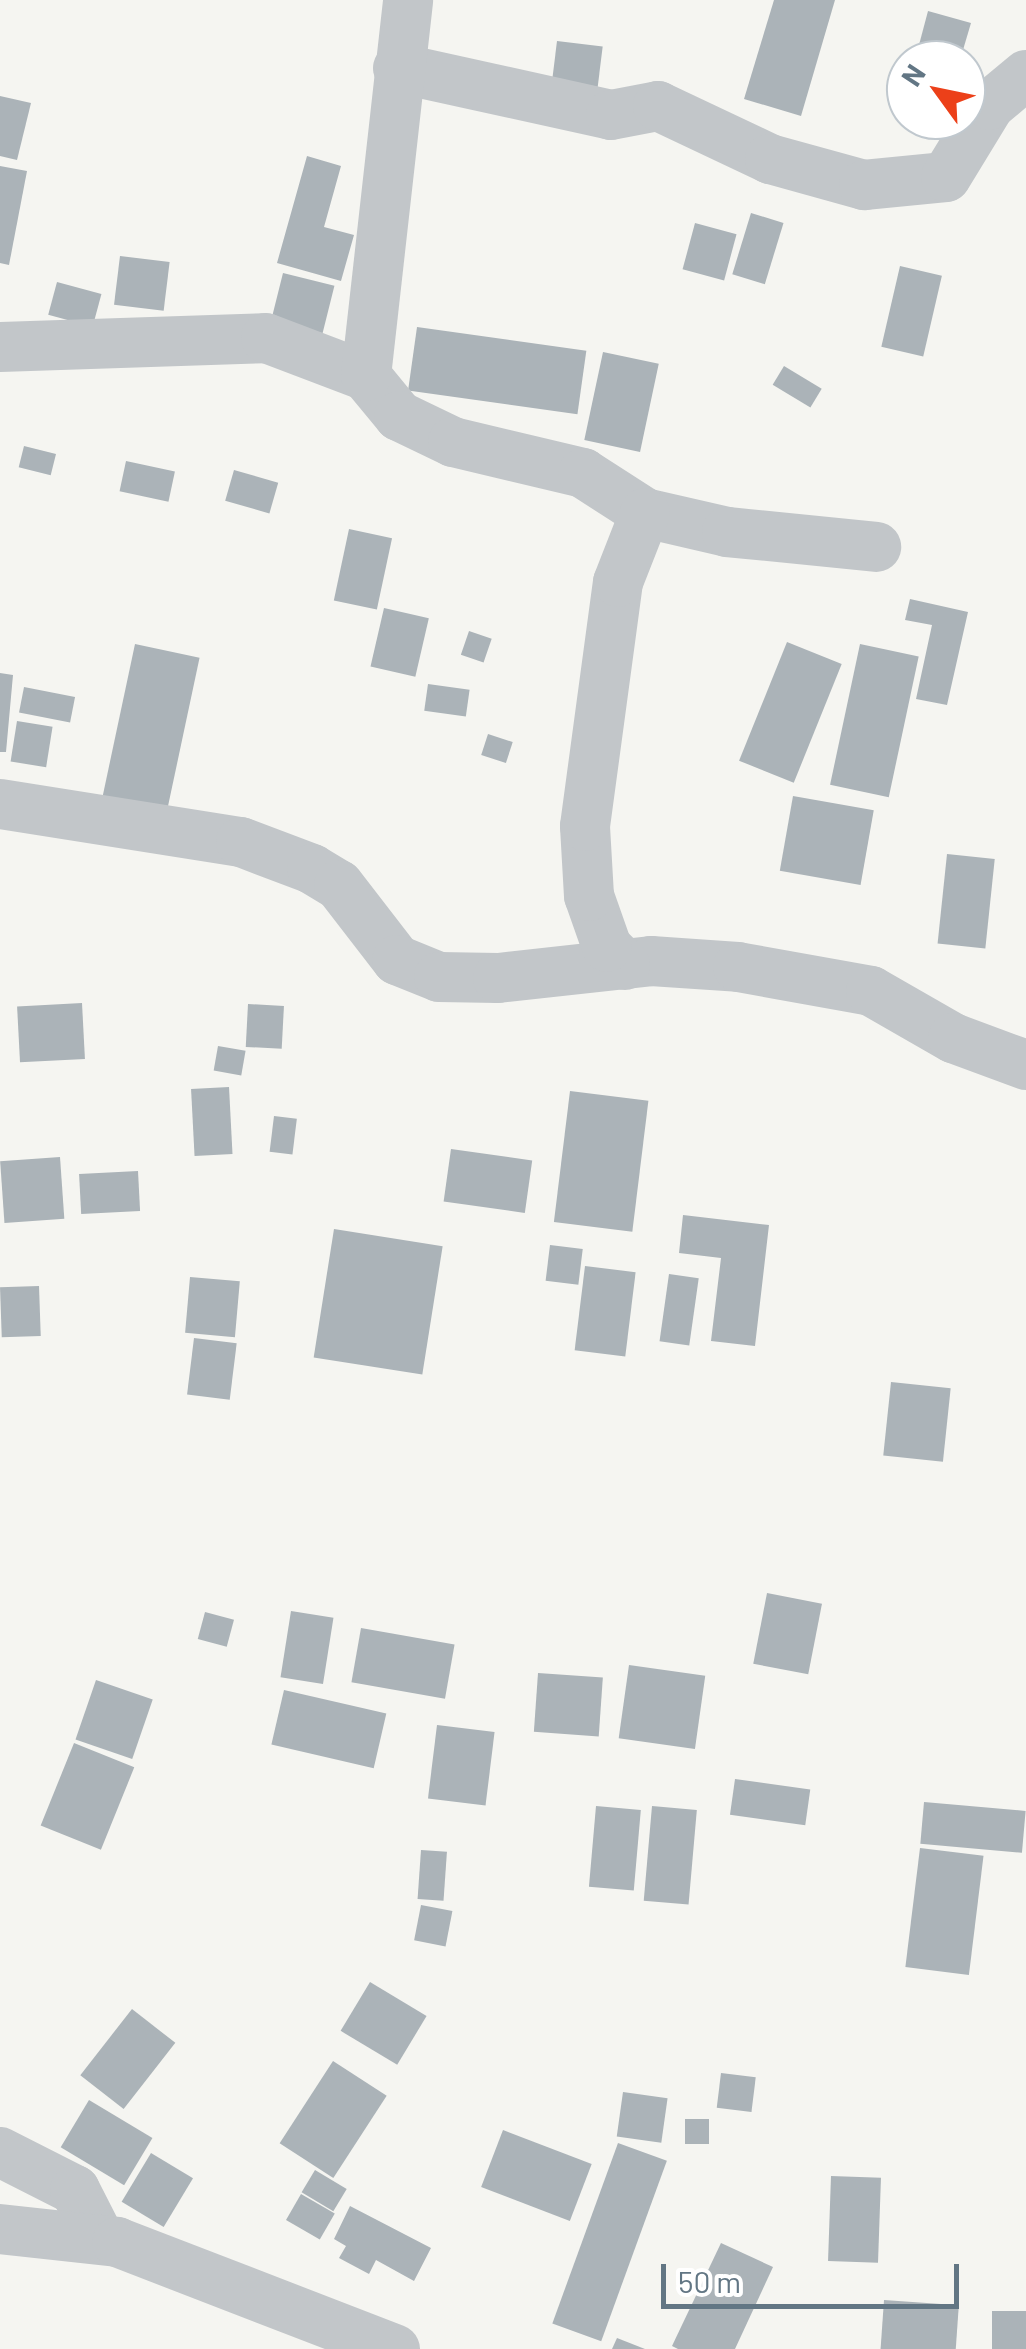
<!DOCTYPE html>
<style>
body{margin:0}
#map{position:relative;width:1026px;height:2349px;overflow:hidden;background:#f5f5f1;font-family:Barlow,sans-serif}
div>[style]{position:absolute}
.building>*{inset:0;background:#abb3b8;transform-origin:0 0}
.minor>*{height:50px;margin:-25px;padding:0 25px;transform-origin:25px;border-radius:25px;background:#c2c6c9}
span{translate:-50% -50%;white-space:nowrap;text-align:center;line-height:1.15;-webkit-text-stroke:10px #fff;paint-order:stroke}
.north{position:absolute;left:886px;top:40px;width:100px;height:100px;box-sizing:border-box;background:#fff;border:2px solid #c0c8ce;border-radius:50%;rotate:303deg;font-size:28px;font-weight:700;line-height:40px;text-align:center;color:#627684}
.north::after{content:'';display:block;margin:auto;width:35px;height:45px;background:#ec4019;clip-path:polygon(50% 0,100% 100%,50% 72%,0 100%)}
.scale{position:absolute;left:661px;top:2264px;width:298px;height:45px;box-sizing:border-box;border:5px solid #627684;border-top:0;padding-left:12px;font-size:30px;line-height:35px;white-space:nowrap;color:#627684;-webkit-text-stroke:8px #fff;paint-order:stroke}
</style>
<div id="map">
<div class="building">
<i style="clip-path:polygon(774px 0,835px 0,801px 116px,744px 99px)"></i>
<i style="clip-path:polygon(928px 11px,971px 23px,960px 60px,915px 60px)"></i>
<i style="left:557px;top:41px;width:46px;height:41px;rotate:7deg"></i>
<i style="clip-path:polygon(0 96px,31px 103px,17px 160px,0 156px)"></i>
<i style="clip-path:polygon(307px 156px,341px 166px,324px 227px,354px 235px,341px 281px,277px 263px)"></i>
<i style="clip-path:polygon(0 166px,27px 171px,9px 265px,0 263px)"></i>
<i style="left:751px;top:213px;width:34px;height:64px;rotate:17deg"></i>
<i style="left:695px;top:223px;width:43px;height:48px;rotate:15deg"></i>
<i style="left:120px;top:256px;width:50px;height:49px;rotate:7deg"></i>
<i style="left:900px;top:266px;width:43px;height:83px;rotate:13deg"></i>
<i style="left:283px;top:273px;width:53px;height:49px;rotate:14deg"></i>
<i style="left:57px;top:282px;width:46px;height:34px;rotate:15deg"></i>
<i style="left:417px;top:327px;width:171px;height:64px;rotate:8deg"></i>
<i style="left:603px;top:352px;width:57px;height:90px;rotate:12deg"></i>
<i style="left:784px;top:366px;width:44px;height:22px;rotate:31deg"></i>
<i style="left:24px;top:446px;width:33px;height:22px;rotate:14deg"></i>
<i style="left:126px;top:461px;width:50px;height:31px;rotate:12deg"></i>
<i style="left:234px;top:470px;width:46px;height:32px;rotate:16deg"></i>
<i style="left:349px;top:529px;width:44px;height:73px;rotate:12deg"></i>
<i style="clip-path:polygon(910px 599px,968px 612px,947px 705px,916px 699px,932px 625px,905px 620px)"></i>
<i style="left:384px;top:608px;width:46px;height:60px;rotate:13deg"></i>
<i style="left:469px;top:631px;width:24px;height:25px;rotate:19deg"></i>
<i style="left:787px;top:642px;width:59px;height:128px;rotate:22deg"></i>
<i style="left:135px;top:644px;width:66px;height:165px;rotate:12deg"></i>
<i style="left:860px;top:644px;width:60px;height:144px;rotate:12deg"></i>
<i style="clip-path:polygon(0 673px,13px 675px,6px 752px,0 752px)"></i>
<i style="left:428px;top:684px;width:42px;height:27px;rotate:8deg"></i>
<i style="left:24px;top:687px;width:52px;height:26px;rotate:11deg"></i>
<i style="left:17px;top:721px;width:36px;height:41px;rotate:9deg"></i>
<i style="left:488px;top:734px;width:26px;height:22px;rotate:18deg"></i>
<i style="left:793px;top:796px;width:82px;height:76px;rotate:10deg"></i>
<i style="left:947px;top:854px;width:48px;height:90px;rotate:6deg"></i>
<i style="left:82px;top:1003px;width:56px;height:65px;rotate:87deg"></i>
<i style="left:248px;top:1004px;width:36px;height:43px;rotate:3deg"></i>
<i style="left:218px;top:1046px;width:28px;height:25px;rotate:10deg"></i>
<i style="left:229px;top:1087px;width:67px;height:38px;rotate:87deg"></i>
<i style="left:570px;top:1091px;width:79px;height:132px;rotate:7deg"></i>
<i style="left:274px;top:1116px;width:23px;height:36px;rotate:7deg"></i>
<i style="left:451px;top:1149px;width:82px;height:53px;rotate:8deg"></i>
<i style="left:60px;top:1157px;width:62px;height:60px;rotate:86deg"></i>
<i style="left:138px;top:1171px;width:40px;height:59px;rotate:87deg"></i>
<i style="clip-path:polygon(683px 1215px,769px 1225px,755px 1346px,711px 1341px,721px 1258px,679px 1253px)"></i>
<i style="left:334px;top:1229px;width:110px;height:130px;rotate:9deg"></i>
<i style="left:550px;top:1245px;width:33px;height:36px;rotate:7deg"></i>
<i style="left:585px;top:1266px;width:51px;height:85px;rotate:7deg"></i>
<i style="left:669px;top:1274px;width:30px;height:68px;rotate:8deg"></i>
<i style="left:190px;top:1277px;width:50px;height:56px;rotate:5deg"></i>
<i style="left:39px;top:1286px;width:50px;height:39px;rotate:88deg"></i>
<i style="left:194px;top:1338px;width:43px;height:57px;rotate:7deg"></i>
<i style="left:891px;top:1382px;width:60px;height:74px;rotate:6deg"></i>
<i style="left:767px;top:1593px;width:56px;height:72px;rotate:11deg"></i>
<i style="left:291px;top:1611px;width:43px;height:67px;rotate:9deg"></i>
<i style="left:205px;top:1612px;width:30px;height:28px;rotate:15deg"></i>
<i style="left:361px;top:1628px;width:95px;height:55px;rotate:10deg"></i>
<i style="left:629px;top:1665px;width:77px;height:74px;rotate:8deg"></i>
<i style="left:538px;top:1673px;width:65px;height:59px;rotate:4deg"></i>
<i style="left:96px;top:1680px;width:60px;height:63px;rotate:19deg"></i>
<i style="left:284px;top:1690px;width:105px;height:56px;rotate:13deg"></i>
<i style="left:437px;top:1725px;width:58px;height:74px;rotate:7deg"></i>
<i style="left:74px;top:1743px;width:65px;height:89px;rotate:22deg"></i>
<i style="left:735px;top:1779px;width:76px;height:36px;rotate:8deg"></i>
<i style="left:924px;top:1802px;width:102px;height:42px;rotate:5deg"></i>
<i style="left:596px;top:1806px;width:45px;height:81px;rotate:5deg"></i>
<i style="left:652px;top:1806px;width:45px;height:95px;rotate:5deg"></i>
<i style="left:920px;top:1848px;width:64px;height:120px;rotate:7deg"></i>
<i style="left:421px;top:1850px;width:26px;height:49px;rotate:4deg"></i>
<i style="left:421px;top:1905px;width:32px;height:36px;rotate:11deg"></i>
<i style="left:370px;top:1982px;width:66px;height:57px;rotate:31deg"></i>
<i style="left:132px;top:2009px;width:55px;height:84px;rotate:38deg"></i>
<i style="left:333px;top:2061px;width:64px;height:98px;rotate:33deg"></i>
<i style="left:721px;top:2073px;width:35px;height:35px;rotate:7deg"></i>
<i style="left:623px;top:2092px;width:45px;height:45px;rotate:8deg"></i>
<i style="left:89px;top:2100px;width:74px;height:55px;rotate:31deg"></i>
<i style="left:685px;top:2119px;width:24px;height:25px"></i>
<i style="left:503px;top:2130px;width:95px;height:61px;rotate:21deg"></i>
<i style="left:618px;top:2143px;width:52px;height:192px;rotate:20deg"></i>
<i style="left:151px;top:2153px;width:49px;height:57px;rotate:31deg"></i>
<i style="left:315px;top:2170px;width:37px;height:26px;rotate:31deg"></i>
<i style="left:831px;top:2176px;width:50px;height:85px;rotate:2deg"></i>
<i style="left:301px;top:2194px;width:39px;height:30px;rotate:30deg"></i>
<i style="clip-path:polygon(350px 2206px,431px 2248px,414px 2281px,376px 2260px,369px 2274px,339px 2258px,346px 2246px,334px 2239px)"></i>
<i style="clip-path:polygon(721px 2243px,773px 2267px,735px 2349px,678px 2349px,672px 2346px)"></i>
<i style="left:884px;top:2300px;width:75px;height:49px;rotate:4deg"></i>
<i style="left:992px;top:2311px;width:34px;height:38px"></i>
<i style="clip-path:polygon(617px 2338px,645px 2349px,612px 2349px)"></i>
</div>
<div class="minor">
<i style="left:398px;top:68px;width:218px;rotate:12.4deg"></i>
<i style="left:611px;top:115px;width:48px;rotate:-10.8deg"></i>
<i style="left:658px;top:106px;width:124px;rotate:25.3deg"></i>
<i style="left:770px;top:159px;width:98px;rotate:15.5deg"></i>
<i style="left:864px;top:185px;width:82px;rotate:-5.6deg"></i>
<i style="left:946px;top:177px;width:84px;rotate:-58.6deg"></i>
<i style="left:990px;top:105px;width:47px;rotate:-39.8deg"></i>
<i style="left:0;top:347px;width:266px;rotate:-1.9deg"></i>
<i style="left:266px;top:338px;width:107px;rotate:20.8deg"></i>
<i style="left:366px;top:376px;width:52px;rotate:50.5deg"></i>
<i style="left:399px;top:416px;width:60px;rotate:25.7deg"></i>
<i style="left:453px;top:442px;width:134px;rotate:13.4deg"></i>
<i style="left:583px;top:473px;width:74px;rotate:32.8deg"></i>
<i style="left:645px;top:513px;width:84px;rotate:13deg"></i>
<i style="left:727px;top:532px;width:150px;rotate:5.7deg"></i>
<i style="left:366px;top:376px;width:378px;rotate:-83.6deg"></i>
<i style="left:0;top:804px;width:244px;rotate:9deg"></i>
<i style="left:241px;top:842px;width:76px;rotate:20.8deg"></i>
<i style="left:312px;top:869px;width:31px;rotate:31deg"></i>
<i style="left:339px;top:885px;width:95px;rotate:52.3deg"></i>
<i style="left:397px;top:960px;width:45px;rotate:22deg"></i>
<i style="left:439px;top:977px;width:59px;rotate:1deg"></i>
<i style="left:498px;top:978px;width:154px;rotate:-6.3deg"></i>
<i style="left:651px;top:961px;width:87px;rotate:3.9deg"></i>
<i style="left:738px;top:967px;width:135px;rotate:10.2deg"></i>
<i style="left:871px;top:991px;width:95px;rotate:29.8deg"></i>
<i style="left:953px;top:1038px;width:78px;rotate:20.3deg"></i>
<i style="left:625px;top:965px;width:25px;rotate:-135deg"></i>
<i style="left:607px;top:947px;width:54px;rotate:-109.4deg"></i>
<i style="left:589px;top:896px;width:70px;rotate:-93.3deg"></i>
<i style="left:585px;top:826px;width:246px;rotate:-82.3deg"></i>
<i style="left:618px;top:582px;width:74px;rotate:-68.6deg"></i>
<i style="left:0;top:2152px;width:84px;rotate:26.9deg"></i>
<i style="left:75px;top:2190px;width:55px;rotate:63deg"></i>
<i style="left:0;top:2229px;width:118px;rotate:6.3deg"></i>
<i style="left:117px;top:2242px;width:298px;rotate:21.1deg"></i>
</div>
<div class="north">N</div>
<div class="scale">50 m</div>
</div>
